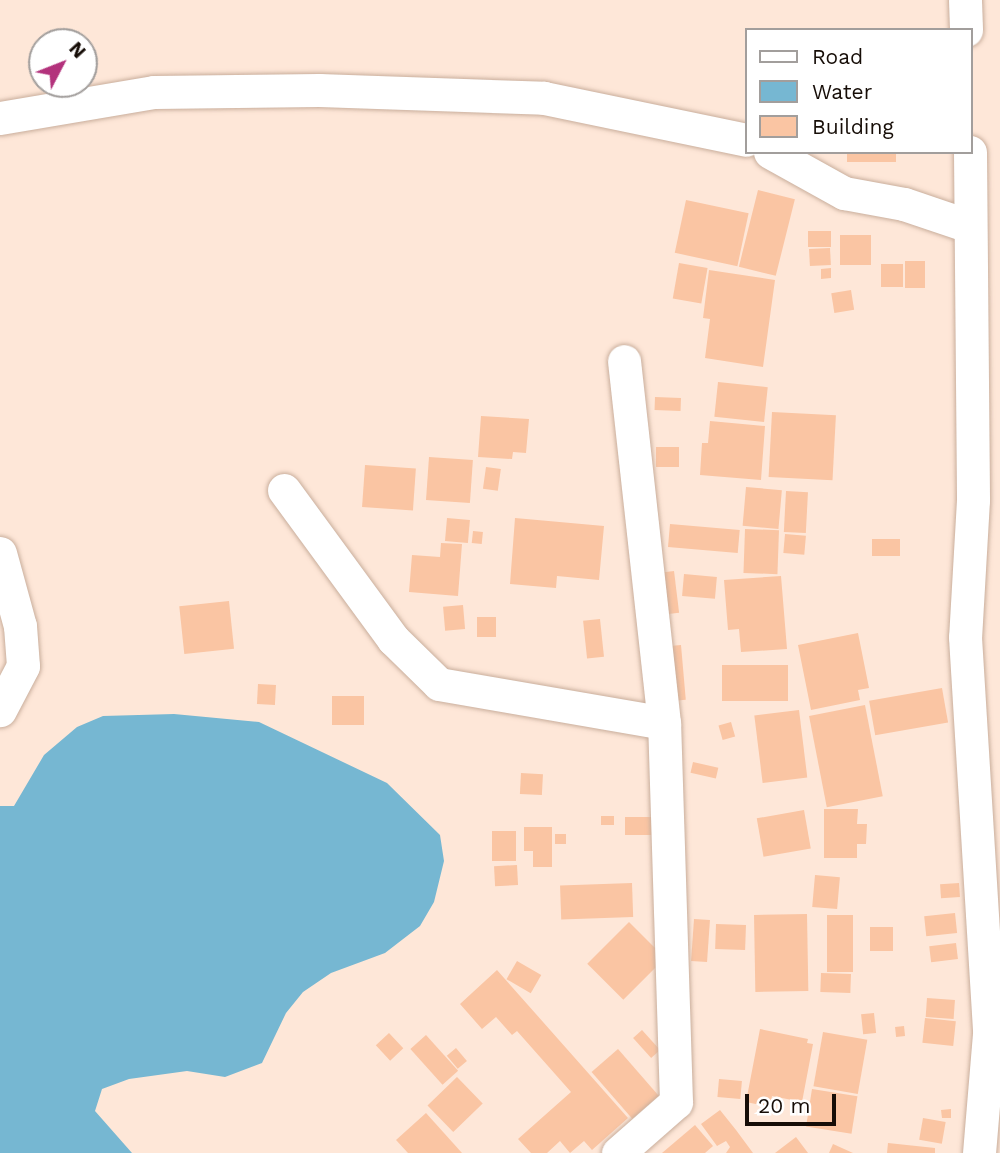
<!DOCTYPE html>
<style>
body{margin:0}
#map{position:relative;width:1000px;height:1153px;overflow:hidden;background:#fee7d8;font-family:"Work Sans",sans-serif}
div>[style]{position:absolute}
.water>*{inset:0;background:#76b7d2}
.building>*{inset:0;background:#fac5a3;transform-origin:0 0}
.roads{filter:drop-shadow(0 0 2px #c9ae9c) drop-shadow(0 0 2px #c9ae9c)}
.street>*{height:33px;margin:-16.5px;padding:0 16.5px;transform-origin:16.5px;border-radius:16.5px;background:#fff}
span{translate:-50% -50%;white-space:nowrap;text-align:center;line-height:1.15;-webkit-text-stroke:7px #fff;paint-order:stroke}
.legend{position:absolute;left:745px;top:28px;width:228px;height:126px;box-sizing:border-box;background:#fff;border:2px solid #a29e9c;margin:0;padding:9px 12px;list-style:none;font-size:21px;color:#160d07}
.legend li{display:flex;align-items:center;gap:14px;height:35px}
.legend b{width:35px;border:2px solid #a29e9c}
.north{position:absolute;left:28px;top:28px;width:70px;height:70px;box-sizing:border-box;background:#fff;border:2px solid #a29e9c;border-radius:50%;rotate:48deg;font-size:19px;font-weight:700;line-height:28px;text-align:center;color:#160d07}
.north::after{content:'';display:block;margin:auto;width:24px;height:32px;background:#b3327c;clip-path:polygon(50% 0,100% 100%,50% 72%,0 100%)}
.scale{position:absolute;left:745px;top:1094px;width:91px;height:32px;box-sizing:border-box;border:4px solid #160d07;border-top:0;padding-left:9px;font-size:21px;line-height:24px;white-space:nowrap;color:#160d07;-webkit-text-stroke:5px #fff;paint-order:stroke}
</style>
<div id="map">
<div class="water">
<i style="clip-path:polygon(174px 714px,259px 722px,387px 783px,440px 835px,444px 861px,434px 902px,420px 926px,385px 953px,331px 973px,303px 992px,286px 1013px,262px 1063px,225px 1077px,187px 1071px,129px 1079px,102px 1089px,95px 1111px,132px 1153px,0 1153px,0 806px,14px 806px,44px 755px,77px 727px,103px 716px)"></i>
</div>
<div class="building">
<i style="left:847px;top:152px;width:49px;height:10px"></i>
<i style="left:758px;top:190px;width:38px;height:79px;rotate:14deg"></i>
<i style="left:686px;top:200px;width:64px;height:54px;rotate:12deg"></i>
<i style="left:808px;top:231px;width:23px;height:16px"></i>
<i style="left:840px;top:235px;width:31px;height:30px"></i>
<i style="left:830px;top:248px;width:17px;height:21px;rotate:87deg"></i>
<i style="left:905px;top:261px;width:20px;height:27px"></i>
<i style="left:679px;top:263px;width:29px;height:36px;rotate:10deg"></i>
<i style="left:881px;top:264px;width:22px;height:23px"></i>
<i style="clip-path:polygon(831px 268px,831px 278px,821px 279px,821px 269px)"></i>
<i style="clip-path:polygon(709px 270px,775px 280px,763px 367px,705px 358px,710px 319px,703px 318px)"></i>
<i style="left:851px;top:290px;width:20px;height:20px;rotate:81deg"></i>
<i style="left:718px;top:382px;width:50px;height:35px;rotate:6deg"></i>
<i style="left:655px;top:397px;width:26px;height:13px;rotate:2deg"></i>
<i style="left:772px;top:412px;width:64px;height:65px;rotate:3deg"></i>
<i style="clip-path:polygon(481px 416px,529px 419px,526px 453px,513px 452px,512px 459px,478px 457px)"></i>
<i style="clip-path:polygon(710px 421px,765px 426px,761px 480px,700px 475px,702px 443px,708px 443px)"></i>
<i style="left:656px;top:447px;width:23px;height:20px"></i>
<i style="left:429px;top:457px;width:44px;height:43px;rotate:4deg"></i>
<i style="left:365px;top:465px;width:51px;height:42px;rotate:4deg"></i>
<i style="left:486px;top:467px;width:15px;height:22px;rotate:8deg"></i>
<i style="left:746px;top:487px;width:36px;height:39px;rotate:5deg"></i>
<i style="left:786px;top:491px;width:22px;height:41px;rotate:3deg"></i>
<i style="left:447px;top:518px;width:23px;height:23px;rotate:5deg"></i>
<i style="clip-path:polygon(515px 518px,604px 526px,599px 580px,557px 576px,556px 588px,510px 584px)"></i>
<i style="left:670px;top:524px;width:70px;height:23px;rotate:5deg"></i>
<i style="left:745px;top:529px;width:34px;height:44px;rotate:2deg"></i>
<i style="left:473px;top:531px;width:10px;height:12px;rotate:6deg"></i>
<i style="left:785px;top:534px;width:21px;height:19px;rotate:5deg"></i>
<i style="left:872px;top:539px;width:28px;height:17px"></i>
<i style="clip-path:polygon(441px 543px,462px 544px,458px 596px,409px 592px,412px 555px,440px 557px)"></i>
<i style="left:674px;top:571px;width:42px;height:24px;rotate:83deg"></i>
<i style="left:684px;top:574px;width:33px;height:22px;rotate:5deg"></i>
<i style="clip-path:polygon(781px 576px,787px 649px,741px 652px,739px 629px,728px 630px,724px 580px)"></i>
<i style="left:229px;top:601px;width:48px;height:50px;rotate:84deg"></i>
<i style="left:463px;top:605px;width:24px;height:20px;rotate:85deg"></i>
<i style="left:496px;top:617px;width:20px;height:19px;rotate:90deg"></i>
<i style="left:600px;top:619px;width:38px;height:17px;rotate:84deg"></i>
<i style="clip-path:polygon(858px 633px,869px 688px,858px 690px,860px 700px,811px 710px,798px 645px)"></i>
<i style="left:681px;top:645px;width:55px;height:22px;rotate:85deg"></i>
<i style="left:722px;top:665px;width:66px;height:36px"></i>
<i style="left:258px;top:684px;width:18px;height:20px;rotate:3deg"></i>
<i style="left:942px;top:688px;width:35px;height:74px;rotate:80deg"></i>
<i style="left:332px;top:696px;width:32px;height:29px"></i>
<i style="left:865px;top:705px;width:93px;height:57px;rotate:79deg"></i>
<i style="left:799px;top:710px;width:68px;height:45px;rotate:83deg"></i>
<i style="left:731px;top:722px;width:15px;height:13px;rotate:74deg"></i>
<i style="left:693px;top:762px;width:26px;height:11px;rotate:13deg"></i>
<i style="left:521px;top:773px;width:22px;height:21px;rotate:3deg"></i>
<i style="clip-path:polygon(824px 809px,858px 809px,857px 824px,867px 824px,866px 844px,857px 844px,857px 858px,824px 858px)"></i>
<i style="left:804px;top:810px;width:39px;height:48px;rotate:80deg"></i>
<i style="left:601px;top:816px;width:13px;height:9px"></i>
<i style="left:625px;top:817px;width:29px;height:18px"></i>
<i style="clip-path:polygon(524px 827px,552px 827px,552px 867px,533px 867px,533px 851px,524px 851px)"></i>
<i style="left:492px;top:831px;width:24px;height:30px"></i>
<i style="left:555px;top:834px;width:11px;height:10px"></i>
<i style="left:517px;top:865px;width:20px;height:23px;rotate:87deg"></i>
<i style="left:815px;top:875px;width:25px;height:32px;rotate:5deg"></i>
<i style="left:632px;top:883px;width:34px;height:72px;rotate:88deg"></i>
<i style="left:959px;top:883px;width:14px;height:19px;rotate:86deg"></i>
<i style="left:955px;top:913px;width:20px;height:31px;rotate:84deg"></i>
<i style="left:807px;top:914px;width:77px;height:53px;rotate:89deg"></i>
<i style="left:827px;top:915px;width:26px;height:57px"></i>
<i style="left:694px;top:919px;width:16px;height:42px;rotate:4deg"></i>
<i style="left:629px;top:922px;width:51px;height:59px;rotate:45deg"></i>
<i style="left:716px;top:924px;width:30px;height:25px;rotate:2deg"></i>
<i style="left:893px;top:927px;width:24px;height:23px;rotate:90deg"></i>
<i style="left:956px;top:943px;width:16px;height:27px;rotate:83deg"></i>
<i style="left:517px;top:961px;width:28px;height:21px;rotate:30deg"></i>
<i style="clip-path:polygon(497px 970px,628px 1118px,592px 1150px,584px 1141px,570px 1153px,560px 1141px,547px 1153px,531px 1153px,518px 1139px,571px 1092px,517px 1031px,512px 1035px,496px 1017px,482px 1029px,460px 1004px)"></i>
<i style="left:821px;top:973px;width:30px;height:19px;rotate:2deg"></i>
<i style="left:927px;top:998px;width:28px;height:19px;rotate:4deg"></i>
<i style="left:874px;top:1013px;width:20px;height:13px;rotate:84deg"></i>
<i style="left:925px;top:1018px;width:31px;height:25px;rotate:6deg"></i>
<i style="left:904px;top:1026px;width:10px;height:9px;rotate:84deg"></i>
<i style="clip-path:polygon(760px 1029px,808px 1039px,807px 1043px,813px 1044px,802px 1102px,772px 1096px,770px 1107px,746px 1102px)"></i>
<i style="left:642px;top:1030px;width:27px;height:12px;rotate:48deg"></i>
<i style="left:823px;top:1032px;width:45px;height:55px;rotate:10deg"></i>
<i style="left:389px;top:1033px;width:21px;height:18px;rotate:47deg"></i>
<i style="left:426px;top:1035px;width:48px;height:21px;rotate:48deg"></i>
<i style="left:456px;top:1048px;width:17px;height:12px;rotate:50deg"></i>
<i style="left:618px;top:1049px;width:62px;height:35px;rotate:49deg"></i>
<i style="left:457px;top:1077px;width:37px;height:41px;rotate:46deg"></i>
<i style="left:719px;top:1079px;width:23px;height:18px;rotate:5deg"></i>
<i style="left:812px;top:1089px;width:46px;height:38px;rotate:9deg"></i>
<i style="clip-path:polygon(951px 1109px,951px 1118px,942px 1118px,941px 1110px)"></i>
<i style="clip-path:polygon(720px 1110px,736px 1130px,753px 1153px,726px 1153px,730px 1147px,726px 1141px,717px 1146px,701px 1124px)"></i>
<i style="clip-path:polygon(426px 1113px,462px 1153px,408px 1153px,396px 1140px)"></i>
<i style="left:923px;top:1118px;width:23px;height:22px;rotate:10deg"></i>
<i style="clip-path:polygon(695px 1125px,713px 1146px,705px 1153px,662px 1153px)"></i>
<i style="clip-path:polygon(796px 1137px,808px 1153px,775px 1153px)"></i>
<i style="clip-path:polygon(888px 1143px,935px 1148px,935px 1153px,887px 1153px)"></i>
<i style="clip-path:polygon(833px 1144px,853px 1153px,829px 1153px)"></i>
</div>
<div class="roads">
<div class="street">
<i style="left:965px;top:0;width:30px;rotate:88deg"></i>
<i style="left:0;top:118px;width:156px;rotate:-9.6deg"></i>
<i style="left:154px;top:92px;width:165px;rotate:-0.7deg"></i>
<i style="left:319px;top:90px;width:225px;rotate:2deg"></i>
<i style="left:544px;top:98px;width:206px;rotate:11.7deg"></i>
<i style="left:770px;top:152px;width:85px;rotate:29deg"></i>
<i style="left:844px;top:193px;width:61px;rotate:10.4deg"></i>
<i style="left:904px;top:204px;width:69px;rotate:18.7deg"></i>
<i style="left:970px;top:152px;width:348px;rotate:89.5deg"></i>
<i style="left:973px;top:500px;width:137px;rotate:93.3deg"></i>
<i style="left:965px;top:637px;width:398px;rotate:86.5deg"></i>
<i style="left:989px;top:1034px;width:119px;rotate:94.8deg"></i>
<i style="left:284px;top:490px;width:185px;rotate:53.8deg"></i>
<i style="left:393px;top:639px;width:64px;rotate:44.4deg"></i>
<i style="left:439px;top:684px;width:228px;rotate:9.8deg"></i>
<i style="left:0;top:553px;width:76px;rotate:74.7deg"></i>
<i style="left:20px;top:626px;width:40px;rotate:85.7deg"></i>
<i style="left:23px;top:666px;width:50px;rotate:117.6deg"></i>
<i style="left:618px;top:1153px;width:77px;rotate:-41.3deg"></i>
<i style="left:676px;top:1102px;width:379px;rotate:-91.8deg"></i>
<i style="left:664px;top:723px;width:364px;rotate:-96.3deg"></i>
</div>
</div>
<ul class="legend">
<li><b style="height:9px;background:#fff"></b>Road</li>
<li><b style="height:19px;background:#76b7d2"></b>Water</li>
<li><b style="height:19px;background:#fac5a3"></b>Building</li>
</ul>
<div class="north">N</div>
<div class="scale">20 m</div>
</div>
